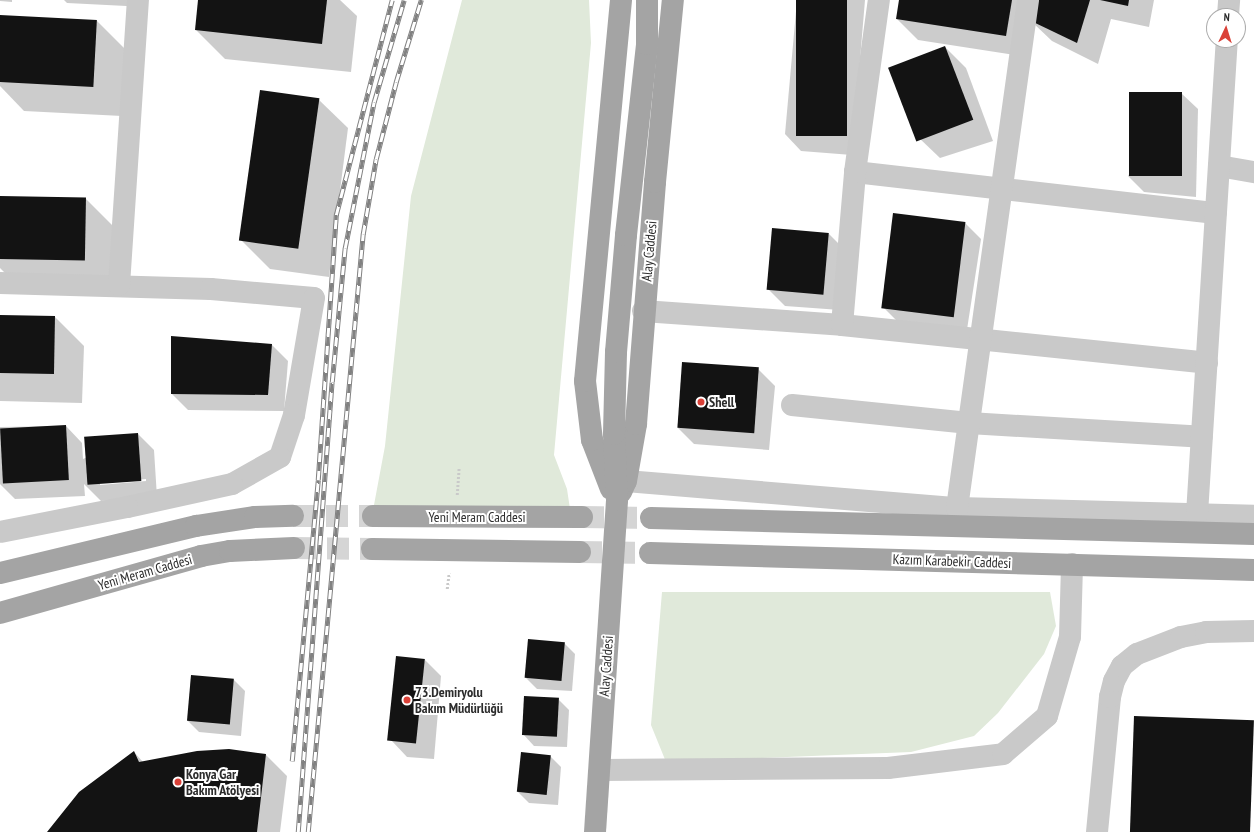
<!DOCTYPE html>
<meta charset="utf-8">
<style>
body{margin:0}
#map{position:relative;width:1254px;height:832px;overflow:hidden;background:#fff;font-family:"PT Sans Narrow",sans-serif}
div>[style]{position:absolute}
.green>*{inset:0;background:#e0e9da}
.shadow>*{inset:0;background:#0003}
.building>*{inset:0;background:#131313;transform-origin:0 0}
.major-tunnel>*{height:22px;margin-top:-11px;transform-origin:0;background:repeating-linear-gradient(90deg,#d5d5d5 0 22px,transparent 0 33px)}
.path>*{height:2.5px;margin-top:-1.25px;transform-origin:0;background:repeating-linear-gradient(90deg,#c9c9c9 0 2px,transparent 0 4px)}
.minor>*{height:22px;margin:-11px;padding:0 11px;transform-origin:11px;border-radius:11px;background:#c9c9c9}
.major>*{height:22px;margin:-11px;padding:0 11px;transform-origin:11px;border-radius:11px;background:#a4a4a4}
.rail>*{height:4.5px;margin-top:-2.25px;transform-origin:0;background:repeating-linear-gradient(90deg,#fff 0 9px,#818181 0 18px);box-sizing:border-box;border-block:1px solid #818181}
.dots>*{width:11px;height:11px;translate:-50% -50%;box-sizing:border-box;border:2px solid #fff;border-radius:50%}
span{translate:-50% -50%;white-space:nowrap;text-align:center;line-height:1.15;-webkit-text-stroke:4px #fff;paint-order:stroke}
.street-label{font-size:14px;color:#2c2c2c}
.poi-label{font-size:14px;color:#2c2c2c;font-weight:700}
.left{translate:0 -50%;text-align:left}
.north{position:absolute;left:1206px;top:8px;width:40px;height:40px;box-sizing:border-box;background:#fff;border:1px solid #ababab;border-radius:50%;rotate:4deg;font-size:11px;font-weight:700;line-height:16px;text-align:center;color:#2c2c2c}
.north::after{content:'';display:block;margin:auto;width:14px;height:18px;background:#da4138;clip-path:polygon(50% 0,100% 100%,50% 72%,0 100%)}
</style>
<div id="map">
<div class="green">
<i style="clip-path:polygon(462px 0,589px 0,591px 43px,554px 455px,567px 489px,570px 509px,371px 521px,385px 446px,411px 196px)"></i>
<i style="clip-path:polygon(662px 592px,1050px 592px,1056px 626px,1044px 654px,998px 713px,974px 736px,911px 752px,666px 762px,651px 725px)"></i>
</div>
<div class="shadow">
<i style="clip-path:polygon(0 0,12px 0,12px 2px,0 1px)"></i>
<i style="clip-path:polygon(64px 0,146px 0,146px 7px,67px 3px)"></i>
<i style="clip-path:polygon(199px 0,340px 0,357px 16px,351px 72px,225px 59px,196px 30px)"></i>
<i style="clip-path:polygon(797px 0,865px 0,852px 155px,801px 151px,785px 134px)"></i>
<i style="clip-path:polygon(900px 0,1154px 0,1149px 27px,1111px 19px,1098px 64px,1052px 41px,1032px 22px,1027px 57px,918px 40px,897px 19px)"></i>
<i style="clip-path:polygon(0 16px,97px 21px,126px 50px,122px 116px,24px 111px,0 86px)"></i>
<i style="clip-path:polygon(945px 47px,966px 68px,993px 141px,940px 158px,918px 137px)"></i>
<i style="clip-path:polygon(1181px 93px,1198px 109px,1196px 197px,1144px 192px,1128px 176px)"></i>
<i style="clip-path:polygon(318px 99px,348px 128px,329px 277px,270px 269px,241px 240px)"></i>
<i style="clip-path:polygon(0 197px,86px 199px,115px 228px,112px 290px,19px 287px,0 268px)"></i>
<i style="clip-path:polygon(894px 214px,965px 223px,981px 239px,966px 336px,900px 324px,884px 308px)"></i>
<i style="clip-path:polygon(829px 234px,845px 250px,840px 310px,785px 306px,768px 289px)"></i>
<i style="clip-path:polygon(0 316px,55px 317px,84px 346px,82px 403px,0 401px)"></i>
<i style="clip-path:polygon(172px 337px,272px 345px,288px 361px,284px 411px,188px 410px,172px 394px)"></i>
<i style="clip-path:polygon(758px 369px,775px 386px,769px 450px,694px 444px,678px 428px)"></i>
<i style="clip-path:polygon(evenodd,66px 426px,82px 443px,83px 459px,138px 434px,154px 450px,157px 497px,101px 501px,84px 484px,85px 496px,15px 499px,0 484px,0 427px,66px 426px,146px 479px,146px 481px,100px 485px,100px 483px,146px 479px)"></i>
<i style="clip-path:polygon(564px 643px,575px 654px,572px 691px,537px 689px,526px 678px)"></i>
<i style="clip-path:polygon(425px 660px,441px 676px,434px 759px,407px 757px,391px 740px)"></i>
<i style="clip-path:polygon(191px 676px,234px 680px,245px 691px,241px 736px,199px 732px,188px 721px)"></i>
<i style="clip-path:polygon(558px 699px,569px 710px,567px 747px,534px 746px,523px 734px)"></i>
<i style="clip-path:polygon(134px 752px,143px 762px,266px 755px,287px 776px,280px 832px,48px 832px,80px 793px)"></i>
<i style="clip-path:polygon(550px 756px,561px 767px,558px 805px,529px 803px,518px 792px)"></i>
</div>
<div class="building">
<i style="clip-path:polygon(198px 0,327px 0,322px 44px,195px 30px)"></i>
<i style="left:796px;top:0;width:51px;height:136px"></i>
<i style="clip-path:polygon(899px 0,1012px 0,1006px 36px,896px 19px)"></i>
<i style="clip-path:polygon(1032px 0,1090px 0,1077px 43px,1029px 20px)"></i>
<i style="clip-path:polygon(1100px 0,1129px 0,1128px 6px)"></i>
<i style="left:0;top:15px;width:97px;height:67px;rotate:3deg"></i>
<i style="left:945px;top:46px;width:79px;height:61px;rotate:69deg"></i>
<i style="left:260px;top:90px;width:60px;height:152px;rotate:8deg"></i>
<i style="left:1129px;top:92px;width:53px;height:84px"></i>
<i style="left:0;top:196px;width:86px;height:63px;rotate:1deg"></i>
<i style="left:893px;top:213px;width:73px;height:96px;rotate:7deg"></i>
<i style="left:772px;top:228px;width:57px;height:62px;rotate:5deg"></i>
<i style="left:0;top:315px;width:55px;height:58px;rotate:1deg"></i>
<i style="clip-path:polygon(171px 336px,272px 344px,268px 395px,171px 394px)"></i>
<i style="left:682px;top:362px;width:77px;height:66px;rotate:4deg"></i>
<i style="left:66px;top:425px;width:55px;height:66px;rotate:87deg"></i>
<i style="left:138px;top:433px;width:48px;height:54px;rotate:86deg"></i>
<i style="left:528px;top:639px;width:37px;height:39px;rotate:5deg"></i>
<i style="left:396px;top:656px;width:29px;height:85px;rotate:6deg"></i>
<i style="left:191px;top:675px;width:43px;height:46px;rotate:5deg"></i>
<i style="left:524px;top:696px;width:35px;height:39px;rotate:3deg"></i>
<i style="left:1134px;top:716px;width:120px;height:116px;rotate:2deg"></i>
<i style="clip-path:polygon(229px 749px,266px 754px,257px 832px,47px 832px,79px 792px,134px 751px,139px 762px,197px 751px)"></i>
<i style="left:521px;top:752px;width:30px;height:40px;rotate:6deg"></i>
</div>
<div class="major-tunnel">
<i style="left:293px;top:516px;width:80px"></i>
<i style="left:582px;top:517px;width:69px;rotate:0.8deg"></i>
<i style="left:294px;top:548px;width:78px;rotate:0.7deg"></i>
<i style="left:580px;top:552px;width:70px;rotate:0.8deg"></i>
</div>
<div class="path">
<i style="left:457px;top:495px;width:28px;rotate:-86deg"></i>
<i style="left:447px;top:589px;width:16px;rotate:-83deg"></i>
</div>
<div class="minor">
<i style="left:1228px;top:16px;width:16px;rotate:-86deg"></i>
<i style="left:1219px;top:166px;width:36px;rotate:10deg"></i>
<i style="left:855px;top:172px;width:363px;rotate:6.5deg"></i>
<i style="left:0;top:283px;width:211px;rotate:1.6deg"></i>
<i style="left:211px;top:289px;width:103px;rotate:5deg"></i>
<i style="left:314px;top:298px;width:119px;rotate:99.7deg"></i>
<i style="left:294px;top:415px;width:44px;rotate:108.4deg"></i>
<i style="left:280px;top:457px;width:55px;rotate:150.6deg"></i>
<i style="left:232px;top:484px;width:107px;rotate:167.6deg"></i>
<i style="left:127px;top:507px;width:129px;rotate:168.9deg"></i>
<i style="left:119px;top:285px;width:286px;rotate:-86.2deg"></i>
<i style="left:643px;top:311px;width:199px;rotate:4deg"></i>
<i style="left:842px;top:325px;width:367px;rotate:5.9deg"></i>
<i style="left:842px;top:325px;width:154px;rotate:-85.1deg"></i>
<i style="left:855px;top:172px;width:174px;rotate:-82.1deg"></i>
<i style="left:792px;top:405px;width:178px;rotate:5.8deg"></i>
<i style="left:969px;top:423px;width:233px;rotate:3.4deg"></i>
<i style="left:626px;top:481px;width:332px;rotate:4.7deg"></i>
<i style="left:957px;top:508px;width:297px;rotate:1.5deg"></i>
<i style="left:957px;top:508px;width:513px;rotate:-82.04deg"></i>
<i style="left:1197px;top:514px;width:475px;rotate:-86.4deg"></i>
<i style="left:600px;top:770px;width:288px;rotate:-0.4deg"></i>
<i style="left:888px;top:768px;width:116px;rotate:-6.9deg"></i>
<i style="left:1003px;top:754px;width:58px;rotate:-40.8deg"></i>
<i style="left:1047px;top:716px;width:82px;rotate:-73.8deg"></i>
<i style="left:1070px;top:637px;width:73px;rotate:-88.4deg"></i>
<i style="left:1097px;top:832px;width:136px;rotate:-84.5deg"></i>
<i style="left:1110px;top:697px;width:16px;rotate:-76deg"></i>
<i style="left:1114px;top:681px;width:17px;rotate:-62deg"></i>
<i style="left:1122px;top:666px;width:19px;rotate:-39deg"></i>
<i style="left:1137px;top:654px;width:47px;rotate:-21.1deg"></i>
<i style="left:1181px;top:637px;width:25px;rotate:-11deg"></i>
<i style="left:1206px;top:632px;width:48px;rotate:-1.2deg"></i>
</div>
<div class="major">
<i style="left:611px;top:489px;width:53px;rotate:-111.2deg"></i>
<i style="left:592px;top:440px;width:59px;rotate:-96.8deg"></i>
<i style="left:585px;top:381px;width:383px;rotate:-84.6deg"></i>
<i style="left:621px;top:492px;width:12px;rotate:-66deg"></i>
<i style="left:626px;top:481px;width:58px;rotate:-80deg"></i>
<i style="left:636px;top:424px;width:243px;rotate:-85.5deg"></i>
<i style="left:655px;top:182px;width:183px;rotate:-84.4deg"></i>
<i style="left:373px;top:516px;width:209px;rotate:0.3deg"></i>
<i style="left:651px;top:518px;width:603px;rotate:1.52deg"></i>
<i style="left:372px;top:549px;width:208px;rotate:0.8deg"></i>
<i style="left:650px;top:553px;width:604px;rotate:1.61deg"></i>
<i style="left:0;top:573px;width:202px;rotate:-13.5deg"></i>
<i style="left:196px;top:526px;width:60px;rotate:-8.7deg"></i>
<i style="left:255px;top:517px;width:38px;rotate:-2deg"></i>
<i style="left:0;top:613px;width:209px;rotate:-15.8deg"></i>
<i style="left:201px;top:556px;width:29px;rotate:-10deg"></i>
<i style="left:230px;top:551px;width:64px;rotate:-2.7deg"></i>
<i style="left:595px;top:832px;width:333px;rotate:-86.2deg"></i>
<i style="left:617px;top:500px;width:66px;rotate:-92.6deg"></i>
<i style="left:614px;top:434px;width:82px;rotate:-88.6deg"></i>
<i style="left:616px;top:352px;width:117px;rotate:-85.1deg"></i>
<i style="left:626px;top:235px;width:192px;rotate:-83.7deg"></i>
<i style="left:647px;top:44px;width:44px;rotate:-90deg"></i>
</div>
<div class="rail">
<i style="left:292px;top:761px;width:282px;rotate:-84.7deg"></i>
<i style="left:318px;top:480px;width:266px;rotate:-86.1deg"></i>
<i style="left:336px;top:215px;width:222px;rotate:-75.4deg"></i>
<i style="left:298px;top:832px;width:451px;rotate:-85.7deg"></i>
<i style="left:332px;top:382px;width:135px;rotate:-84.5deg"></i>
<i style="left:345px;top:248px;width:149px;rotate:-78.8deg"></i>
<i style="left:374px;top:102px;width:106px;rotate:-73.6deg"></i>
<i style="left:308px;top:832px;width:601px;rotate:-84.75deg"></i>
<i style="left:363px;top:234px;width:76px;rotate:-80.2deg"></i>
<i style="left:376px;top:159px;width:80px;rotate:-75.4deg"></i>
<i style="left:396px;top:82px;width:86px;rotate:-73deg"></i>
</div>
<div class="dots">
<i style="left:701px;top:402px;background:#da4138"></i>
<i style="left:407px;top:700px;background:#da4138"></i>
<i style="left:178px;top:782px;background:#da4138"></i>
</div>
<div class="street-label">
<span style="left:649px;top:251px;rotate:-85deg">Alay Caddesi</span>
<span style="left:477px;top:517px">Yeni Meram Caddesi</span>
<span style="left:952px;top:561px;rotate:2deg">Kazım Karabekir Caddesi</span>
<span style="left:145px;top:572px;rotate:-16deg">Yeni Meram Caddesi</span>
<span style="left:606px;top:666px;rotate:-86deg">Alay Caddesi</span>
</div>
<div class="poi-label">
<span class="left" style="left:709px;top:402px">Shell</span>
<span class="left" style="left:415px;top:700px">73.Demiryolu<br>Bakım Müdürlüğü</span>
<span class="left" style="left:186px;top:782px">Konya Gar<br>Bakım Atölyesi</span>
</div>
<div class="north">N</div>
</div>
